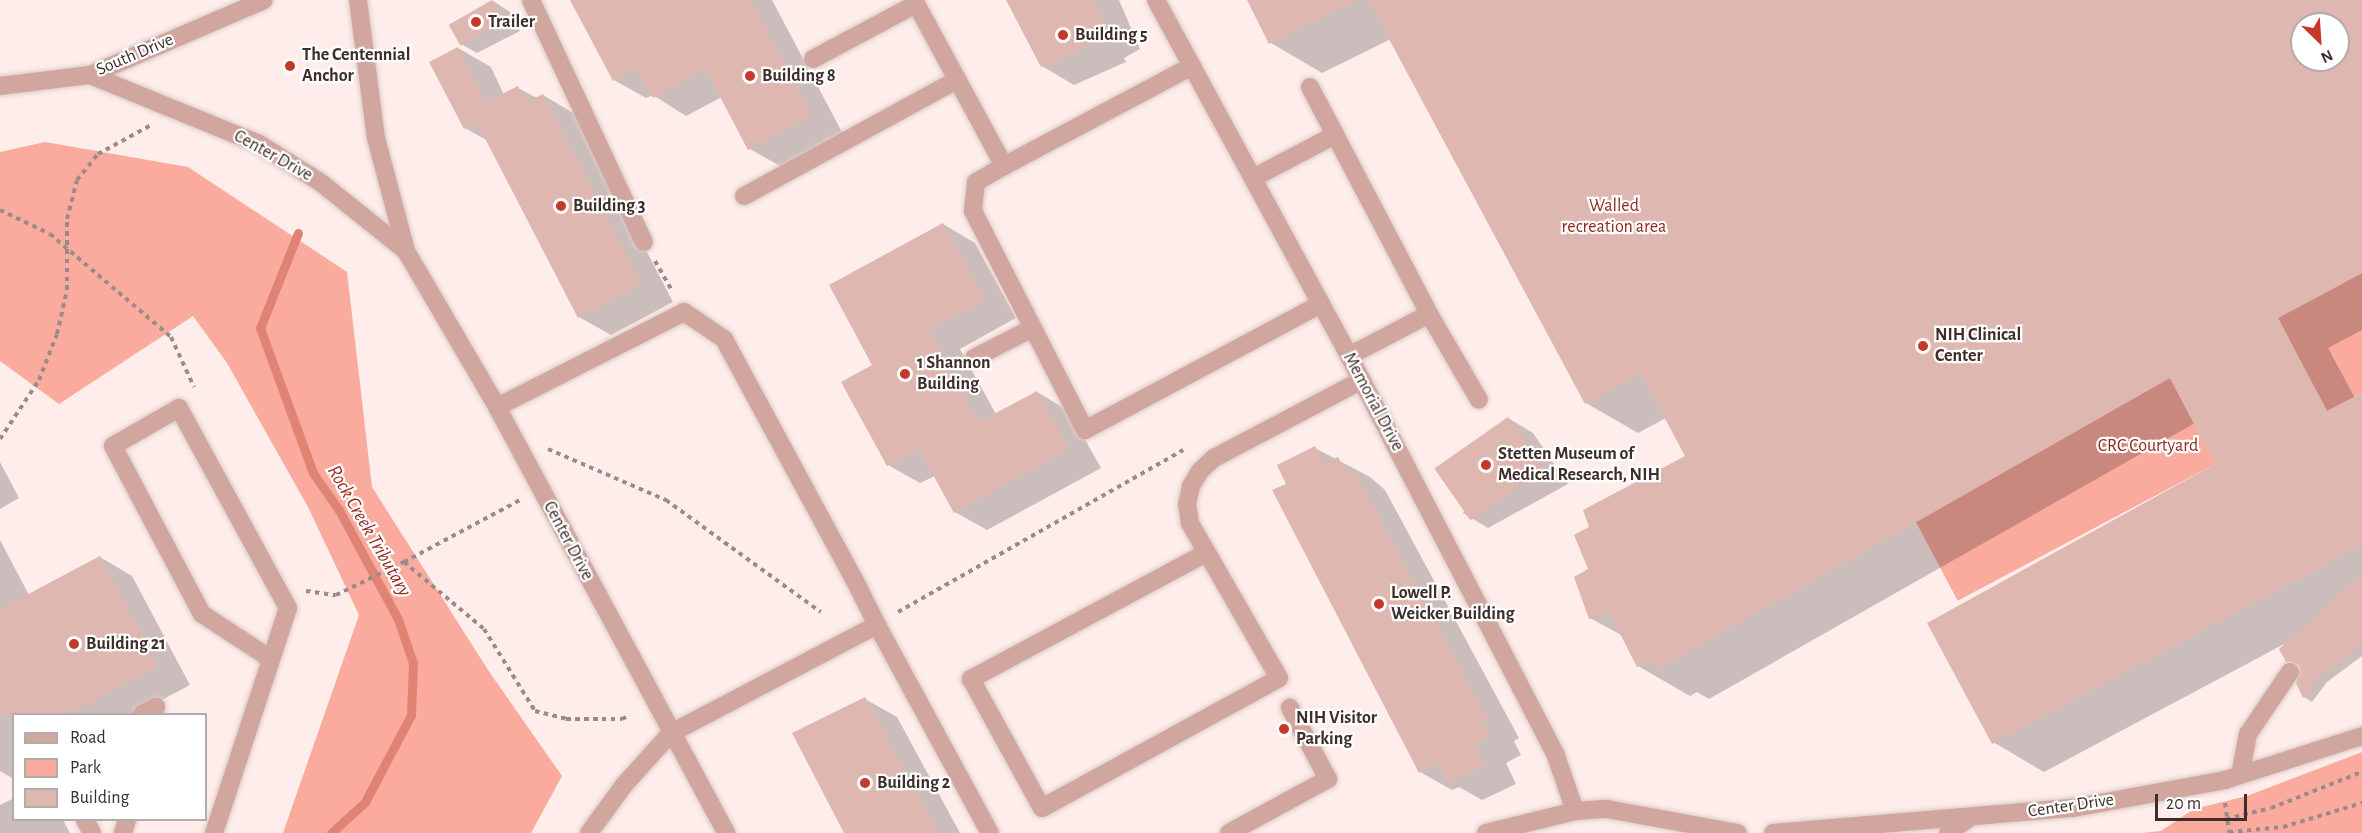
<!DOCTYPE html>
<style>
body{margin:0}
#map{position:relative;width:2362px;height:833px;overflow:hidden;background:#feedea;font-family:"Alegreya Sans",sans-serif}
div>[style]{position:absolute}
.green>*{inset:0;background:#faab9d;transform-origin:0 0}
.shadow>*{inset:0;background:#0003}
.stream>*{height:9px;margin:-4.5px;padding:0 4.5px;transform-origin:4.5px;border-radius:4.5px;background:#df8475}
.building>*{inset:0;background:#deb7b0;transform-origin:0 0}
.path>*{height:4px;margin-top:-2px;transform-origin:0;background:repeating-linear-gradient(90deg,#9b8b88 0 4.5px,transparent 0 9px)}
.roads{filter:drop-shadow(0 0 2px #dbcbc8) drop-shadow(0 0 2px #dbcbc8)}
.service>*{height:18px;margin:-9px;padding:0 9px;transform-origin:9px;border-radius:9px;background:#d0a69e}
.minor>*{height:18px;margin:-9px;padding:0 9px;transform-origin:9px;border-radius:9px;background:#d0a69e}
.dots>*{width:16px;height:16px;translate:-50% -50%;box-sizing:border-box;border:3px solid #fff;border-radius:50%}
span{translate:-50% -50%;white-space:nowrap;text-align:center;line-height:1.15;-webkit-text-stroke:4.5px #fff;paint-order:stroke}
.poi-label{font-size:18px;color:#3d2e2b;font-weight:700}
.left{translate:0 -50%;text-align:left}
.street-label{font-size:18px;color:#3d2e2b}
.park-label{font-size:18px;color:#92271b}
.water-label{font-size:20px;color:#95291e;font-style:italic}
.legend{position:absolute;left:12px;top:713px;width:195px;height:108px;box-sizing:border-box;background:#fff;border:2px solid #b1abaa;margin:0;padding:8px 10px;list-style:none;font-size:18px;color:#3d2e2b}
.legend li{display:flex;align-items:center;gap:12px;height:30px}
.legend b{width:30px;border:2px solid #b1abaa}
.north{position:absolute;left:2290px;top:12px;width:60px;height:60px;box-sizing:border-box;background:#fff;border:2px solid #b1abaa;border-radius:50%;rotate:155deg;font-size:16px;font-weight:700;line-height:24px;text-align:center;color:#3d2e2b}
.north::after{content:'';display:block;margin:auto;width:21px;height:27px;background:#c6392a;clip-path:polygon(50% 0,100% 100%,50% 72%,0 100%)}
.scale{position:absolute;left:2155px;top:794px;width:92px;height:27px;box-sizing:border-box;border:3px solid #3d2e2b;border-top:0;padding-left:8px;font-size:18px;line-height:21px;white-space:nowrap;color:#3d2e2b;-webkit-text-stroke:4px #fff;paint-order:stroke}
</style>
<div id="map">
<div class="green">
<i style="clip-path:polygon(45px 142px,188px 167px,347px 272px,372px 487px,488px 670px,562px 776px,531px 833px,283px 833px,359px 615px,308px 507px,227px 363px,193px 316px,59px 404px,0 361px,0 152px)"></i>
<i style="clip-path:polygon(2362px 273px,2362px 393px,2327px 411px,2278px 318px)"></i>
<i style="left:2170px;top:378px;width:97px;height:292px;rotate:62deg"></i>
<i style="clip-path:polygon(2362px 752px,2362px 833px,2142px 833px,2161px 831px,2194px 809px,2247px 796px)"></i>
</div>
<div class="shadow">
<i style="clip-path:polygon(587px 0,772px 0,843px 134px,782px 167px,750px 149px,722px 97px,686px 116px,653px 95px,646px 98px,614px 80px)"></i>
<i style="clip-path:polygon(1008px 0,1119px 0,1140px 49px,1124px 58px,1126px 62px,1074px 85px,1042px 66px)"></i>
<i style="clip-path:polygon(evenodd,1249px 0,2362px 0,2362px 330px,2328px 348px,2355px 398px,2362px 395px,2362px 656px,2327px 682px,2312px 702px,2304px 697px,2298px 683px,2301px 666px,2287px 661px,2288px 642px,2044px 772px,1993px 742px,2217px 464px,2195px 423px,1709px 699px,1697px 692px,1690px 696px,1638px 666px,1623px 636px,1590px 618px,1591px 528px,1687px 457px,1666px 418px,1638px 433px,1586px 403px,1391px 39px,1322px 73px,1271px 43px,1249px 0,2302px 24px,2338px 24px,2338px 60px,2302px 60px,2302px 24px)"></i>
<i style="clip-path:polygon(493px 1px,510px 12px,520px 31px,477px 53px,459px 43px,450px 24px)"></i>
<i style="clip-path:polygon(458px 48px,491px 67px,504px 95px,518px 88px,537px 98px,543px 95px,575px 114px,673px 302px,611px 335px,579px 317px,488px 141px,465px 128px)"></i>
<i style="clip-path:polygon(943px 224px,975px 243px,1016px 318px,960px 349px,996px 414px,1037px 392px,1069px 411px,1101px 468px,987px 530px,955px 512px,935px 476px,920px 483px,888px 465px,874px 366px)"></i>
<i style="clip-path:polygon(1508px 418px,1533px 433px,1568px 484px,1488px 528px,1463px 513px)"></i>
<i style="clip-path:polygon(1315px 448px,1370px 477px,1385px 490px,1519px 738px,1514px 741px,1521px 755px,1506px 763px,1516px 784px,1482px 800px,1459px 787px,1452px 790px,1420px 772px,1288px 485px)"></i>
<i style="clip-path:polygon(0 462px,19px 498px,0 509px)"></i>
<i style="clip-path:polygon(0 540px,29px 595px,100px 557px,132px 576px,190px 685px,135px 714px,14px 714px,14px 779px,0 771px)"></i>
<i style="clip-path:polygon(865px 699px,897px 717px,960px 833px,846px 833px)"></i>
<i style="clip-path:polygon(14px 798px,14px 820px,63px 820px,70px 833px,0 833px,0 805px)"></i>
</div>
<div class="stream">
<i style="left:298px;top:233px;width:102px;rotate:111.8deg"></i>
<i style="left:260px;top:328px;width:154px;rotate:69.9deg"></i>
<i style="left:313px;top:473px;width:45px;rotate:54.9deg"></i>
<i style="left:339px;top:510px;width:124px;rotate:61.6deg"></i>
<i style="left:398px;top:619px;width:46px;rotate:71.2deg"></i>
<i style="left:413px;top:663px;width:52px;rotate:92.2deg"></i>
<i style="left:411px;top:715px;width:98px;rotate:117.9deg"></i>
<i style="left:365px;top:802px;width:46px;rotate:137.6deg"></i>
</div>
<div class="building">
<i style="left:492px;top:0;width:24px;height:50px;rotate:60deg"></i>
<i style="clip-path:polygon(570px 0,751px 0,812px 116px,748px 150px,706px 70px,653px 98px,637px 68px,613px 81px)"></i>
<i style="clip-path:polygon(1006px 0,1093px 0,1109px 31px,1093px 39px,1095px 43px,1041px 67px)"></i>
<i style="clip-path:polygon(1247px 0,1358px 0,1269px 44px)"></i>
<i style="clip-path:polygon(evenodd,1368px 0,2362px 0,2362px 273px,2278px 318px,2327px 411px,2362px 393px,2362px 545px,1992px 744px,1927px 623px,2215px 464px,2170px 378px,1656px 670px,1651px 660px,1637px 667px,1609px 612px,1589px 619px,1574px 577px,1588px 569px,1574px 535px,1589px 527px,1583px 510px,1685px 456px,1641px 374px,1585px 404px,1368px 0,2302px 24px,2338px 24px,2338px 60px,2302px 60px,2302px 24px)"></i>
<i style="clip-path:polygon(458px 47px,486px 102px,518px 86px,527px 102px,543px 94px,642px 284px,578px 318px,477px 123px,464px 129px,429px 62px)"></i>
<i style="clip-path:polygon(943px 223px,985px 300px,929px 330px,979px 422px,1037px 391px,1069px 449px,954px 513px,919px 449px,887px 466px,841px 382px,872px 365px,829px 285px)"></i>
<i style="left:1508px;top:417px;width:63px;height:90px;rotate:55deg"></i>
<i style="clip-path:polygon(1315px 446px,1324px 464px,1338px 457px,1346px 472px,1353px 469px,1488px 719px,1483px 722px,1490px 736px,1475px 744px,1485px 766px,1448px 783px,1439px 763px,1419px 773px,1272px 490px,1286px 484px,1277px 465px)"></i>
<i style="clip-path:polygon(100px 556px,159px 666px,69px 714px,0 714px,0 609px)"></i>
<i style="clip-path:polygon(2362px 574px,2362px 644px,2319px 677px,2303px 698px,2296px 683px,2300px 668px,2296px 662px,2286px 662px,2279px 649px)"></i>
<i style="clip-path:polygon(865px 697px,939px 833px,844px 833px,792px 733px)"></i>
</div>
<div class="path">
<i style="left:0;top:210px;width:55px;rotate:25.6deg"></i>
<i style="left:50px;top:234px;width:159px;rotate:40.4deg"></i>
<i style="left:171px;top:337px;width:55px;rotate:65.3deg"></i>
<i style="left:655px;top:261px;width:34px;rotate:60deg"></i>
<i style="left:0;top:439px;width:71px;rotate:-56.5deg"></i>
<i style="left:39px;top:380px;width:49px;rotate:-68.6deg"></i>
<i style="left:57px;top:334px;width:45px;rotate:-77.2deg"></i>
<i style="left:67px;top:290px;width:71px;rotate:-90deg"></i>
<i style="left:67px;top:219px;width:40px;rotate:-75.6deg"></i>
<i style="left:77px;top:180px;width:33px;rotate:-51deg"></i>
<i style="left:98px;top:154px;width:60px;rotate:-28.7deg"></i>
<i style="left:548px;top:449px;width:129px;rotate:23.4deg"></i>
<i style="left:666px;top:500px;width:191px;rotate:35.9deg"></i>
<i style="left:404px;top:562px;width:132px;rotate:-28.1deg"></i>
<i style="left:306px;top:591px;width:30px;rotate:8deg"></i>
<i style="left:336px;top:595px;width:76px;rotate:-25.9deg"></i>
<i style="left:404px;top:562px;width:104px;rotate:39.9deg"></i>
<i style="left:484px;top:629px;width:97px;rotate:58.1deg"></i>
<i style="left:535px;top:711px;width:32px;rotate:14deg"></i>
<i style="left:566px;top:719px;width:56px"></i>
<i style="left:622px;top:719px;width:9px;rotate:-27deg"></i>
<i style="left:898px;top:612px;width:328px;rotate:-29.6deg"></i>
<i style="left:2225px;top:803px;width:30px;rotate:82deg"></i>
<i style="left:2226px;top:819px;width:46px;rotate:-13.7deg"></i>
<i style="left:2271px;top:808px;width:98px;rotate:-21.6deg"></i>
<i style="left:2229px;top:832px;width:54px;rotate:-5.3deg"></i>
<i style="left:2283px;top:827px;width:83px;rotate:-16.9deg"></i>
</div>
<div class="roads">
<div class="service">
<i style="left:531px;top:0;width:267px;rotate:65deg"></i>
<i style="left:914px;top:0;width:189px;rotate:61.5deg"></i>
<i style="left:1004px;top:166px;width:213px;rotate:-28deg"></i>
<i style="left:1156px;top:0;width:405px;rotate:61.5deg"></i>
<i style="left:1349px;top:356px;width:450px;rotate:62.6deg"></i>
<i style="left:1556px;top:756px;width:58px;rotate:70.9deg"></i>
<i style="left:813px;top:59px;width:117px;rotate:-28.1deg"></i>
<i style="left:1310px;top:87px;width:256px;rotate:62.3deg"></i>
<i style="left:1004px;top:166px;width:32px;rotate:150deg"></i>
<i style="left:976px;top:182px;width:29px;rotate:96deg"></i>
<i style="left:973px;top:211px;width:246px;rotate:62.9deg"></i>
<i style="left:1085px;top:430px;width:268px;rotate:-28.1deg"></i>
<i style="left:1253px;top:178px;width:93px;rotate:-27.7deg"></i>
<i style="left:744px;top:196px;width:243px;rotate:-28.6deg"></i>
<i style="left:1349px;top:356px;width:90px;rotate:-27.7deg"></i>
<i style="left:1429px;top:314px;width:99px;rotate:59.8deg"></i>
<i style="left:974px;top:358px;width:66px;rotate:-27deg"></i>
<i style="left:497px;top:407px;width:210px;rotate:-26.9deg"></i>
<i style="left:684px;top:312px;width:48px;rotate:34deg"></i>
<i style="left:724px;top:339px;width:284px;rotate:61.6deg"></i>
<i style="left:859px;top:589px;width:40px;rotate:63.4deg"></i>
<i style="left:877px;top:625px;width:233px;rotate:152.3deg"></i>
<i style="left:1206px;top:553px;width:267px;rotate:151.8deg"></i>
<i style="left:971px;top:679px;width:147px;rotate:61.2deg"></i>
<i style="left:1042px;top:808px;width:270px;rotate:-28.7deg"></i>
<i style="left:1279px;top:678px;width:179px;rotate:-119.9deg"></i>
<i style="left:1190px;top:523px;width:19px;rotate:-99deg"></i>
<i style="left:1187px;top:504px;width:18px;rotate:-77deg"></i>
<i style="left:1191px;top:486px;width:17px;rotate:-59deg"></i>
<i style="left:1200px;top:471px;width:19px;rotate:-43deg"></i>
<i style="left:1214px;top:458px;width:167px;rotate:-27.8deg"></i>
<i style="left:877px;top:625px;width:237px;rotate:61.5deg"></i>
<i style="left:142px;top:714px;width:16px;rotate:-27deg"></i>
<i style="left:156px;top:707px;width:7px;rotate:106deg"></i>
<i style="left:2240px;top:775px;width:42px;rotate:-79deg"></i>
<i style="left:2248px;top:734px;width:75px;rotate:-55.9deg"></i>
<i style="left:85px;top:820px;width:15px;rotate:62deg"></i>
<i style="left:123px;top:833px;width:14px;rotate:-73deg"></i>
<i style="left:214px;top:833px;width:237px;rotate:-71.8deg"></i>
<i style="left:288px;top:608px;width:228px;rotate:-118.6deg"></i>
<i style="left:179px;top:408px;width:76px;rotate:150.1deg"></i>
<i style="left:113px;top:446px;width:190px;rotate:62.1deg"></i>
<i style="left:202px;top:614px;width:82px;rotate:33.1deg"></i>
<i style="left:1229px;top:833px;width:113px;rotate:-28.6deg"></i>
<i style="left:1328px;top:779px;width:81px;rotate:-118.2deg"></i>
</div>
<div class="minor">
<i style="left:358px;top:0;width:139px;rotate:82.6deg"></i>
<i style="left:376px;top:138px;width:117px;rotate:75.1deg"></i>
<i style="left:406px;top:251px;width:181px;rotate:59.7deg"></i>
<i style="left:497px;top:407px;width:484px;rotate:61.7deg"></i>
<i style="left:90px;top:75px;width:183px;rotate:22.2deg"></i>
<i style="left:259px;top:144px;width:72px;rotate:31.9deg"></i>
<i style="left:320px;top:182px;width:110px;rotate:38.7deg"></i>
<i style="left:0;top:86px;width:91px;rotate:-7deg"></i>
<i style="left:90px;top:75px;width:189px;rotate:-23.3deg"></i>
<i style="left:589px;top:833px;width:59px;rotate:-53.9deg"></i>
<i style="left:624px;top:785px;width:70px;rotate:-47.9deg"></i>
<i style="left:1486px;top:833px;width:92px;rotate:-13.9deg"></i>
<i style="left:1575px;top:811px;width:32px;rotate:-4deg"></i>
<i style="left:1607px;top:809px;width:133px;rotate:10.4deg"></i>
<i style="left:1773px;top:833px;width:301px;rotate:-4.8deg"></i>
<i style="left:2073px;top:808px;width:155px;rotate:-10.4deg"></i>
<i style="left:2225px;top:780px;width:144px;rotate:-17.8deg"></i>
<i style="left:1948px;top:833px;width:28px;rotate:-35deg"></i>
</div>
</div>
<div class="dots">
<i style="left:476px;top:22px;background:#c6392a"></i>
<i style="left:1063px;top:35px;background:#c6392a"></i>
<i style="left:290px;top:66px;background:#c6392a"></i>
<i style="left:750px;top:76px;background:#c6392a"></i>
<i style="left:561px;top:206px;background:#c6392a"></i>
<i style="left:1923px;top:346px;background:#c6392a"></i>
<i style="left:905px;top:374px;background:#c6392a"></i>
<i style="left:1486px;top:465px;background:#c6392a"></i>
<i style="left:1379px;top:604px;background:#c6392a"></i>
<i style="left:74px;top:644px;background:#c6392a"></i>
<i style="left:1284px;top:729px;background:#c6392a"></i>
<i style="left:865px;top:783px;background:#c6392a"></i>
</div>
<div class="poi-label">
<span class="left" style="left:488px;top:22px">Trailer</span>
<span class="left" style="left:1075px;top:35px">Building 5</span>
<span class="left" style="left:302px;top:66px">The Centennial<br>Anchor</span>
<span class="left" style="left:762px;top:76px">Building 8</span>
<span class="left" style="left:573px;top:206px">Building 3</span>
<span class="left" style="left:1935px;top:346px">NIH Clinical<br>Center</span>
<span class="left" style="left:917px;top:374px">1 Shannon<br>Building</span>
<span class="left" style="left:1498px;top:465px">Stetten Museum of<br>Medical Research, NIH</span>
<span class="left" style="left:1391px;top:604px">Lowell P.<br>Weicker Building</span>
<span class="left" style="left:86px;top:644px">Building 21</span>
<span class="left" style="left:1296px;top:729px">NIH Visitor<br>Parking</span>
<span class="left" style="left:877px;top:783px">Building 2</span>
</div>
<div class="street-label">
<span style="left:135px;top:55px;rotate:-23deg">South Drive</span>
<span style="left:273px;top:156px;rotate:29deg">Center Drive</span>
<span style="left:1373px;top:402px;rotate:62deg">Memorial Drive</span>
<span style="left:568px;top:541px;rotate:62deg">Center Drive</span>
<span style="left:2071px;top:806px;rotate:-8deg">Center Drive</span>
</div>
<div class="park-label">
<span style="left:1614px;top:217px">Walled<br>recreation area</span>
<span style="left:2148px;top:446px">CRC Courtyard</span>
</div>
<div class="water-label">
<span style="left:369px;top:531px;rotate:60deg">Rock Creek Tributary</span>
</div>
<ul class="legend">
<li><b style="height:8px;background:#d0a69e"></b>Road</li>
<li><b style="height:16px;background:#faab9d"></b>Park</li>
<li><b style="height:16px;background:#deb7b0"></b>Building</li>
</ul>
<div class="north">N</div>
<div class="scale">20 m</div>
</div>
